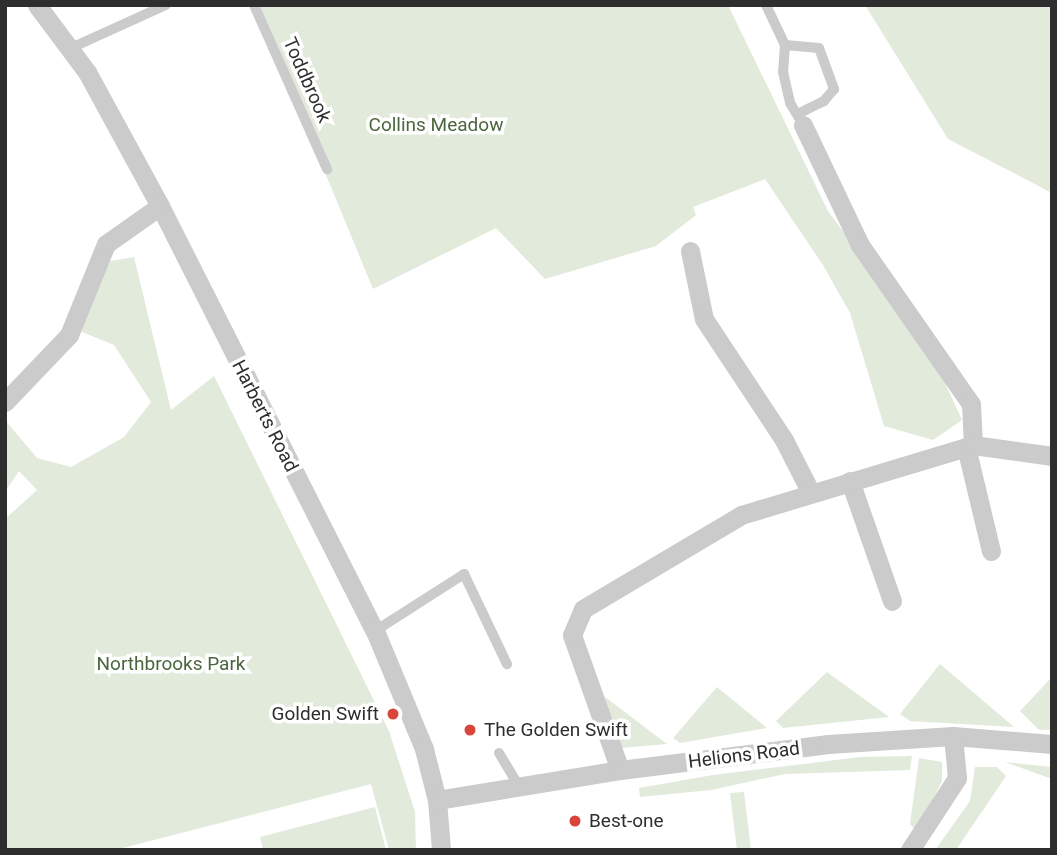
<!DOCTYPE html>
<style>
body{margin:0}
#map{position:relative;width:1057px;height:855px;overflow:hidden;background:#fff;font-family:Roboto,sans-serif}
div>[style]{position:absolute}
.green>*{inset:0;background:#e2eadc}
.lane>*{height:10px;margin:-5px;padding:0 5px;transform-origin:5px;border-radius:5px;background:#cbcbcb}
.street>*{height:19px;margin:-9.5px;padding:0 9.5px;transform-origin:9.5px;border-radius:9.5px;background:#cbcbcb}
.dots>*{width:19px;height:19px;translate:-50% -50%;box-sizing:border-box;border:4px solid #fff;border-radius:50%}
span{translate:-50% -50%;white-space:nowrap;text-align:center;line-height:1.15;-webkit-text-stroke:7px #fff;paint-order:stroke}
.street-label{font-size:19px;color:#2e2e2e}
.park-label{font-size:19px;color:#4b663e}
.poi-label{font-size:19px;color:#2e2e2e}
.right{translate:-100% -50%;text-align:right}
.left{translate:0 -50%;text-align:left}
.frame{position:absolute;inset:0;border:7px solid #2e2e2e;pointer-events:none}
</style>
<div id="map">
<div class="green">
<i style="clip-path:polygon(256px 5px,728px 5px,828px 211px,928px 346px,962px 420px,933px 440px,884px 426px,850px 313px,823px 265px,765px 179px,693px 207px,696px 215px,656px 246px,545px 279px,496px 228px,373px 289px)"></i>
<i style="clip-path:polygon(865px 5px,1052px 5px,1052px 193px,948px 139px)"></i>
<i style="clip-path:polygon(134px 257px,171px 410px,214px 376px,389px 731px,415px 812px,416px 850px,389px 850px,371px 784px,115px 850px,5px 850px,5px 519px,37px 490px,19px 471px,5px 492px,5px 420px,37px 458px,71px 467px,124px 437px,151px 402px,114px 345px,82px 332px,94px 264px)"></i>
<i style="clip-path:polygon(940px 664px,1014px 727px,910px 721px,900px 714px)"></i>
<i style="clip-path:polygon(827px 672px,889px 717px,783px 728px,776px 721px)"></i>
<i style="clip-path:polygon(1052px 677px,1052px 730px,1039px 730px,1020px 711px)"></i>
<i style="clip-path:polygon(717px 687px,767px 728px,680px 743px,673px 738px)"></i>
<i style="clip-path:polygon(605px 697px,667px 744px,620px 748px,614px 743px)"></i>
<i style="clip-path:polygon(912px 756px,910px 770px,785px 774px,711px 790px,640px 797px,639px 788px,713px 775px,860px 757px)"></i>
<i style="clip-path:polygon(919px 758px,942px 762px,942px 781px,917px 832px,910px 824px)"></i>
<i style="clip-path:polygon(1005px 762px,1052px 767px,1052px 779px)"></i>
<i style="clip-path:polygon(975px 767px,997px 767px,1006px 776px,956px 850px,935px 850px,970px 801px)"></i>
<i style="clip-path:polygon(743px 792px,744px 792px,751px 850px,737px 850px,730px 793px)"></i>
<i style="clip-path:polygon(375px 807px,386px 850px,263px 850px,260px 837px)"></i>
</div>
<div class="lane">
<i style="left:254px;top:5px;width:180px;rotate:66deg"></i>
<i style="left:766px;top:5px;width:44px;rotate:64.6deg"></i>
<i style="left:785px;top:45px;width:27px;rotate:94deg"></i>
<i style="left:783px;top:72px;width:32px;rotate:77deg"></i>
<i style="left:790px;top:103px;width:26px;rotate:59deg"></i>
<i style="left:785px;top:45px;width:34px;rotate:5deg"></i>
<i style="left:819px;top:48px;width:44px;rotate:69.9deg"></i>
<i style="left:834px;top:89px;width:16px;rotate:130deg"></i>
<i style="left:824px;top:101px;width:30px;rotate:154deg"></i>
<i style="left:71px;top:48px;width:104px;rotate:-24.4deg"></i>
<i style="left:375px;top:631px;width:106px;rotate:-32.6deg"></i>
<i style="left:464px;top:574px;width:100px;rotate:64.5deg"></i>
<i style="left:499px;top:753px;width:39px;rotate:59deg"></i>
</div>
<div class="street">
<i style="left:37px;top:5px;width:84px;rotate:53.3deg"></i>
<i style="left:87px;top:72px;width:153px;rotate:61.4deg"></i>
<i style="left:160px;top:206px;width:476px;rotate:63.2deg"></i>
<i style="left:375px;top:631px;width:128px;rotate:67.4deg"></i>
<i style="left:424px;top:749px;width:53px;rotate:75.7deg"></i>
<i style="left:437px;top:800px;width:50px;rotate:85.4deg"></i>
<i style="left:803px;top:125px;width:133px;rotate:64.6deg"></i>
<i style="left:860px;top:245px;width:194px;rotate:55.1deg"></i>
<i style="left:971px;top:404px;width:41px;rotate:87.2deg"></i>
<i style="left:690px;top:251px;width:69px;rotate:78.4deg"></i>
<i style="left:704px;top:319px;width:145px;rotate:56.5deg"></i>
<i style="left:784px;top:440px;width:59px;rotate:63deg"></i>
<i style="left:5px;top:402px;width:93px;rotate:-46.3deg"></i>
<i style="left:69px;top:335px;width:98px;rotate:-67.9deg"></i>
<i style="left:106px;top:244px;width:66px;rotate:-35.1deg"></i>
<i style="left:966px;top:447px;width:107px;rotate:76.5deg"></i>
<i style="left:850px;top:481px;width:127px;rotate:70.7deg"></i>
<i style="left:620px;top:770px;width:143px;rotate:-109.6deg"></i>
<i style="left:572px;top:635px;width:28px;rotate:-67deg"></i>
<i style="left:583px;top:609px;width:184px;rotate:-30.7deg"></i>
<i style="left:741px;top:515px;width:242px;rotate:-16.8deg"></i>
<i style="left:973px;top:445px;width:80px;rotate:7.9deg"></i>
<i style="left:437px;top:800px;width:185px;rotate:-9.3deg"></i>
<i style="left:620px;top:770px;width:210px;rotate:-7.1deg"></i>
<i style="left:828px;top:744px;width:125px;rotate:-3.7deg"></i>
<i style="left:953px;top:736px;width:99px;rotate:4.6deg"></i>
<i style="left:910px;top:850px;width:86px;rotate:-56.9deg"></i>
<i style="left:957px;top:778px;width:42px;rotate:-95.4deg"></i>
</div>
<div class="dots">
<i style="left:393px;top:714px;background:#d9453b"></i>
<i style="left:470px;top:730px;background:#d9453b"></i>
<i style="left:575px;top:821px;background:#d9453b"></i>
</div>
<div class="street-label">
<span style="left:307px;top:80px;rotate:66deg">Toddbrook</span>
<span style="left:265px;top:416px;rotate:63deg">Harberts Road</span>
<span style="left:744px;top:755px;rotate:-7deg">Helions Road</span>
</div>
<div class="park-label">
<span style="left:436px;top:125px">Collins Meadow</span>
<span style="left:171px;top:664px">Northbrooks Park</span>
</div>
<div class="poi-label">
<span class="right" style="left:379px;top:714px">Golden Swift</span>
<span class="left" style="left:484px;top:730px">The Golden Swift</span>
<span class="left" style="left:589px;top:821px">Best-one</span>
</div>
<div class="frame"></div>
</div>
